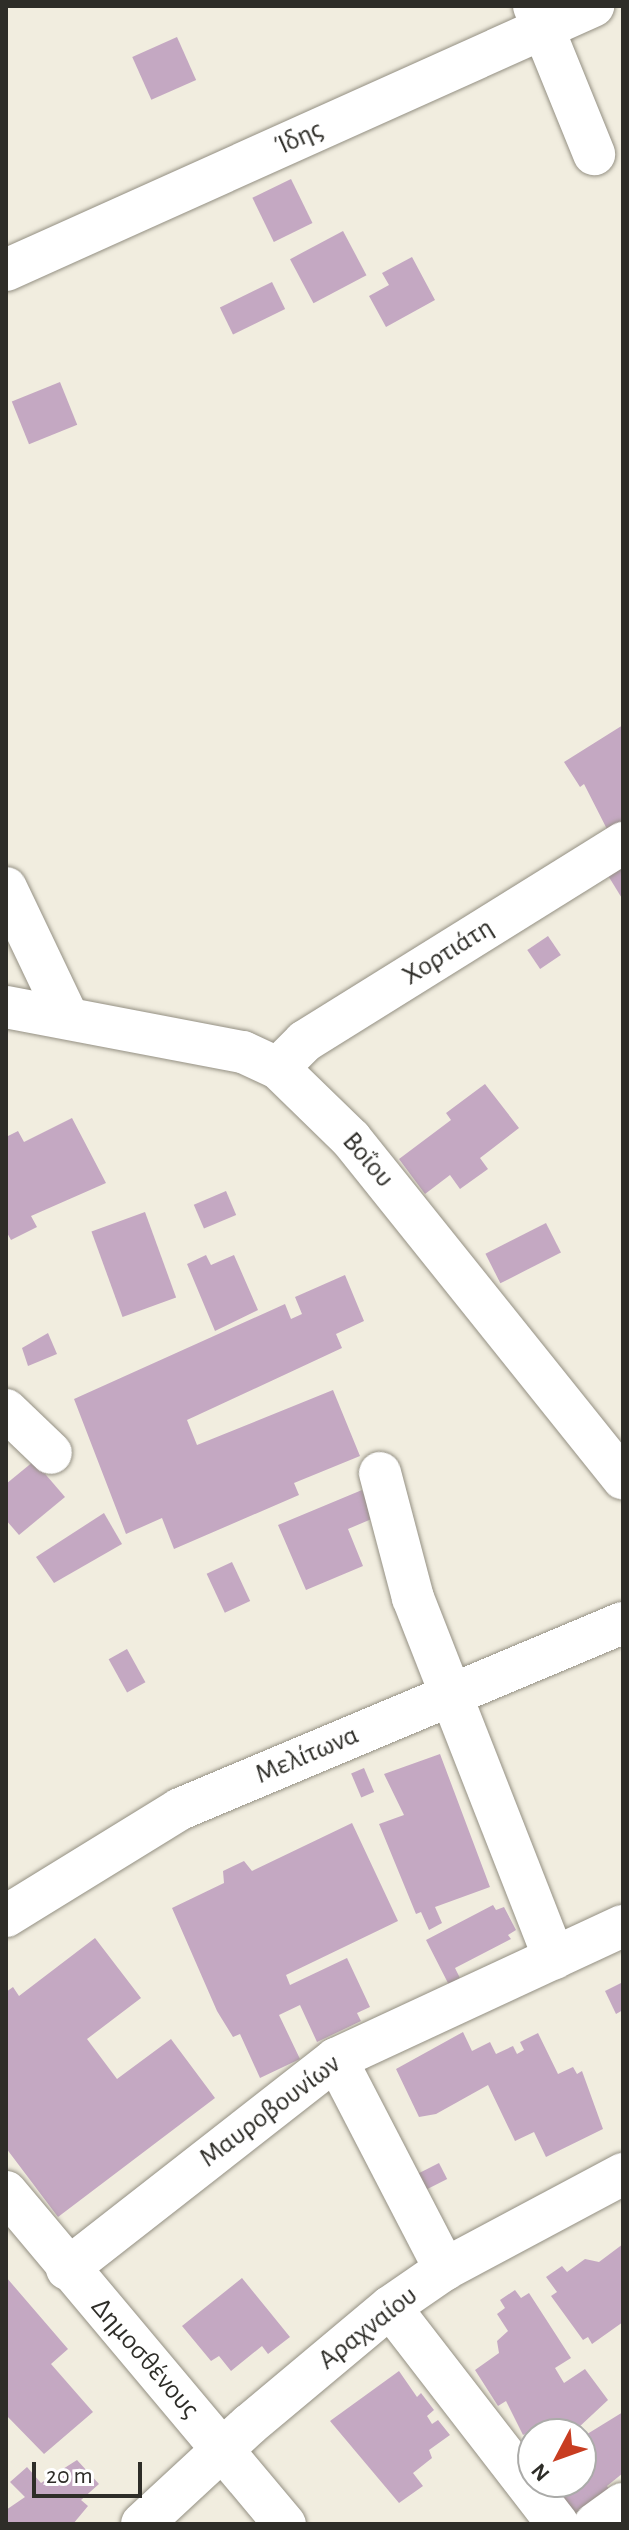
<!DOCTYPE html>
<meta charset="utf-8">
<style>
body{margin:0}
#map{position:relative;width:629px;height:2530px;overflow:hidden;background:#f1eddf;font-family:"Alegreya Sans",sans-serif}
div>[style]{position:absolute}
.building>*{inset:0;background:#c4a8c2;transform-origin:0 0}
.roads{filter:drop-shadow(0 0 2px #949083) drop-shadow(0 0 2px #949083)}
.street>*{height:42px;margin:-21px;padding:0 21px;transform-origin:21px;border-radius:21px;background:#fff}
span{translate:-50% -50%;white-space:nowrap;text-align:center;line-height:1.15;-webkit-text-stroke:8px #fff;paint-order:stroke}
.street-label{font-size:28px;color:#2e2d28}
.frame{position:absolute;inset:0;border:8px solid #2e2d28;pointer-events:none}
.north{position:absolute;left:517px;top:2418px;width:80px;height:80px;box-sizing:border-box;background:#fff;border:2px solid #ababa9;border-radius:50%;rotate:229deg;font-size:22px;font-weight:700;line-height:32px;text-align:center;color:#2e2d28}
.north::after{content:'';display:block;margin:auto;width:28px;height:36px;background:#c83d21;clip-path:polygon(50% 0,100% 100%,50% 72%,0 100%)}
.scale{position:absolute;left:32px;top:2462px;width:110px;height:36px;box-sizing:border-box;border:4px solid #2e2d28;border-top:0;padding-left:10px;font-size:24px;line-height:28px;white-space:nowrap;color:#2e2d28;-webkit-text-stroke:6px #fff;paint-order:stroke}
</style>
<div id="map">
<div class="building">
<i style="left:177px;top:37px;width:47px;height:49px;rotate:66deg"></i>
<i style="left:291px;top:179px;width:49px;height:43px;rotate:64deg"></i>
<i style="left:343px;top:231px;width:50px;height:60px;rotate:62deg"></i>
<i style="clip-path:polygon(412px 257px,435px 300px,386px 327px,369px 296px,389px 285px,382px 273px)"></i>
<i style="left:272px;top:282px;width:30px;height:58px;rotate:64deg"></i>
<i style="left:60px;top:382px;width:46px;height:52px;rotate:68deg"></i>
<i style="clip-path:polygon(623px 725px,623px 826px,610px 835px,584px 784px,580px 787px,564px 762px)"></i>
<i style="clip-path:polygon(623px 857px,623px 900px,604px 869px)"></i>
<i style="left:548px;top:936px;width:23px;height:25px;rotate:56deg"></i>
<i style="clip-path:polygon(485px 1084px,519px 1128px,480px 1158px,488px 1169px,460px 1189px,450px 1175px,425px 1194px,399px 1159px,451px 1120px,446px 1113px)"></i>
<i style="clip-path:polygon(72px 1118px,106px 1183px,31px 1216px,37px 1227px,11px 1240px,6px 1231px,6px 1137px,18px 1131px,24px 1142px)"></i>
<i style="left:226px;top:1191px;width:26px;height:35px;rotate:67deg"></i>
<i style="left:145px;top:1212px;width:91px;height:57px;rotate:70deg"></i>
<i style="left:546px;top:1223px;width:33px;height:68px;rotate:63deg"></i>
<i style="clip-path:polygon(206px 1255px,211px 1265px,234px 1255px,258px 1310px,215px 1331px,187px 1264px)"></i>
<i style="clip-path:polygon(345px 1275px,364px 1321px,336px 1334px,342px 1348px,187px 1420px,197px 1445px,333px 1390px,360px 1456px,294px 1483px,299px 1495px,174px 1549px,162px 1518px,126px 1534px,74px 1399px,285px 1304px,291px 1319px,302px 1314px,295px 1297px)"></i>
<i style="clip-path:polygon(48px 1333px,57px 1354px,28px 1366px,22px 1348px)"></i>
<i style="clip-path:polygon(34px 1461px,65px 1497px,19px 1535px,6px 1520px,6px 1484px)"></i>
<i style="clip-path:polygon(362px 1490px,374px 1518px,348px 1529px,363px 1566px,306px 1590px,278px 1525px)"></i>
<i style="clip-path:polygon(104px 1513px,122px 1544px,54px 1583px,36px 1557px)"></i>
<i style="left:232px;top:1562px;width:43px;height:28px;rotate:65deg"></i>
<i style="left:127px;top:1649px;width:38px;height:21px;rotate:61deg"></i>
<i style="clip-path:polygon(440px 1754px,490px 1887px,435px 1907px,442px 1923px,429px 1930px,421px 1912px,416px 1914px,379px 1824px,404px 1815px,384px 1774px)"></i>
<i style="left:364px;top:1768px;width:26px;height:14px;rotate:67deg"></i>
<i style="clip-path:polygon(352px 1823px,398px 1921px,286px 1975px,290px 1985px,347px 1958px,370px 2007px,357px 2013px,361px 2021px,317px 2042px,300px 2005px,279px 2015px,300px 2059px,260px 2078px,240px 2034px,233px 2037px,217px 2011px,172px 1908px,224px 1883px,223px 1871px,244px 1861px,252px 1871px)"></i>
<i style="clip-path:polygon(493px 1905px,496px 1910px,504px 1907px,516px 1930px,508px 1935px,511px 1939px,455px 1968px,460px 1978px,449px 1985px,426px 1940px)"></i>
<i style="clip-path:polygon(95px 1938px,141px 1998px,87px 2039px,117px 2079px,171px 2039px,215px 2098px,58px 2217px,6px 2148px,6px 1992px,13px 1987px,19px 1996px)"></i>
<i style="clip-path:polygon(623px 1982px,623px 2010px,616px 2014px,605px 1991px)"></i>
<i style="clip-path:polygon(463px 2032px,472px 2051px,490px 2042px,496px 2054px,513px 2046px,517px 2054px,524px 2050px,520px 2042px,538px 2033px,558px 2074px,573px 2067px,577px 2074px,582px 2071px,603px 2129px,546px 2157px,534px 2132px,515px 2141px,488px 2085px,436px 2114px,419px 2117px,396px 2069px)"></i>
<i style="left:439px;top:2163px;width:18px;height:31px;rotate:63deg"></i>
<i style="clip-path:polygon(623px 2244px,623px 2322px,592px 2344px,588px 2337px,583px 2340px,551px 2296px,557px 2292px,546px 2277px,562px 2266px,567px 2272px,585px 2259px,599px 2262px)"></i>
<i style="clip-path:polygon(6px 2277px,68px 2349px,51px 2364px,93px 2412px,44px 2454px,6px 2415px)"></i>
<i style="clip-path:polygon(242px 2278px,290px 2337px,268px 2354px,262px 2346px,231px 2371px,219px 2356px,211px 2361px,182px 2326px)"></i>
<i style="clip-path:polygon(515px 2290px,521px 2298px,529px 2293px,571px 2358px,555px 2368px,564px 2383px,585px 2369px,608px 2400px,578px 2428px,584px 2436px,623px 2412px,623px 2473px,607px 2486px,611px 2492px,578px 2517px,549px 2482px,581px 2482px,581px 2434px,533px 2434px,533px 2440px,527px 2433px,523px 2435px,506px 2401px,498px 2406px,475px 2370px,499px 2353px,497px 2341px,508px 2331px,497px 2314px,505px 2308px,500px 2300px)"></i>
<i style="clip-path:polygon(399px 2371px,417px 2397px,421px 2393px,434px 2410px,427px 2416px,432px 2424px,438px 2420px,450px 2435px,429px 2450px,432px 2458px,413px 2473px,423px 2486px,399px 2503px,330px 2421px)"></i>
<i style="clip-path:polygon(77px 2460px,99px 2484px,81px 2500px,88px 2506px,73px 2524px,6px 2524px,6px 2510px,25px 2497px,10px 2482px,27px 2467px,41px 2483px)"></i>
</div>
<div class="roads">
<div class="street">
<i style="left:534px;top:6px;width:160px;rotate:67.9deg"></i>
<i style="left:6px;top:270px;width:644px;rotate:-24.22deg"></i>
<i style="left:6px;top:888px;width:144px;rotate:64.5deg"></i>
<i style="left:6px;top:1007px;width:241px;rotate:10.8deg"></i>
<i style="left:243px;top:1052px;width:38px;rotate:25deg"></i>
<i style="left:278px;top:1068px;width:102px;rotate:44.2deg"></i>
<i style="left:351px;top:1139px;width:435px;rotate:51.3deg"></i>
<i style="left:278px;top:1068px;width:38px;rotate:-45deg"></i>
<i style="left:305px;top:1041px;width:375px;rotate:-31.9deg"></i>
<i style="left:6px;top:1410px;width:62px;rotate:43.7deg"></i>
<i style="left:380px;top:1473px;width:129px;rotate:75.2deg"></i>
<i style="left:413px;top:1598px;width:387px;rotate:68.6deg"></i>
<i style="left:6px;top:1916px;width:204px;rotate:-31.6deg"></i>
<i style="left:180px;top:1809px;width:480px;rotate:-22.8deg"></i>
<i style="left:336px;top:2059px;width:237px;rotate:62.6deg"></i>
<i style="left:6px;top:2192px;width:434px;rotate:50deg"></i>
<i style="left:67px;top:2269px;width:341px;rotate:-38deg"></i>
<i style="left:336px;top:2059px;width:316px;rotate:-24.9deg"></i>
<i style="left:390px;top:2307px;width:274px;rotate:52.3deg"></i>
<i style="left:142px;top:2524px;width:146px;rotate:-42.8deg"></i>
<i style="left:249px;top:2425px;width:184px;rotate:-39.9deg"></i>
<i style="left:390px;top:2307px;width:67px;rotate:-34.6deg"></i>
<i style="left:445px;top:2269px;width:202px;rotate:-28.1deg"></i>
<i style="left:595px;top:2524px;width:34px;rotate:-36deg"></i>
</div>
</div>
<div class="street-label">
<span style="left:299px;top:138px;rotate:-24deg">Ίδης</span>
<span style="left:448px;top:952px;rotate:-32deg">Χορτιάτη</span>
<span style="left:368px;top:1160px;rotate:49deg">Βοΐου</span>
<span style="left:307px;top:1755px;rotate:-23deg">Μελίτωνα</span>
<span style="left:270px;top:2111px;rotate:-37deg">Μαυροβουνίων</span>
<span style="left:368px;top:2328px;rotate:-38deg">Αραχναίου</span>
<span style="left:145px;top:2358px;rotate:49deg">Δημοσθένους</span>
</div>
<div class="frame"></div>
<div class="north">N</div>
<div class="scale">20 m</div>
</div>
